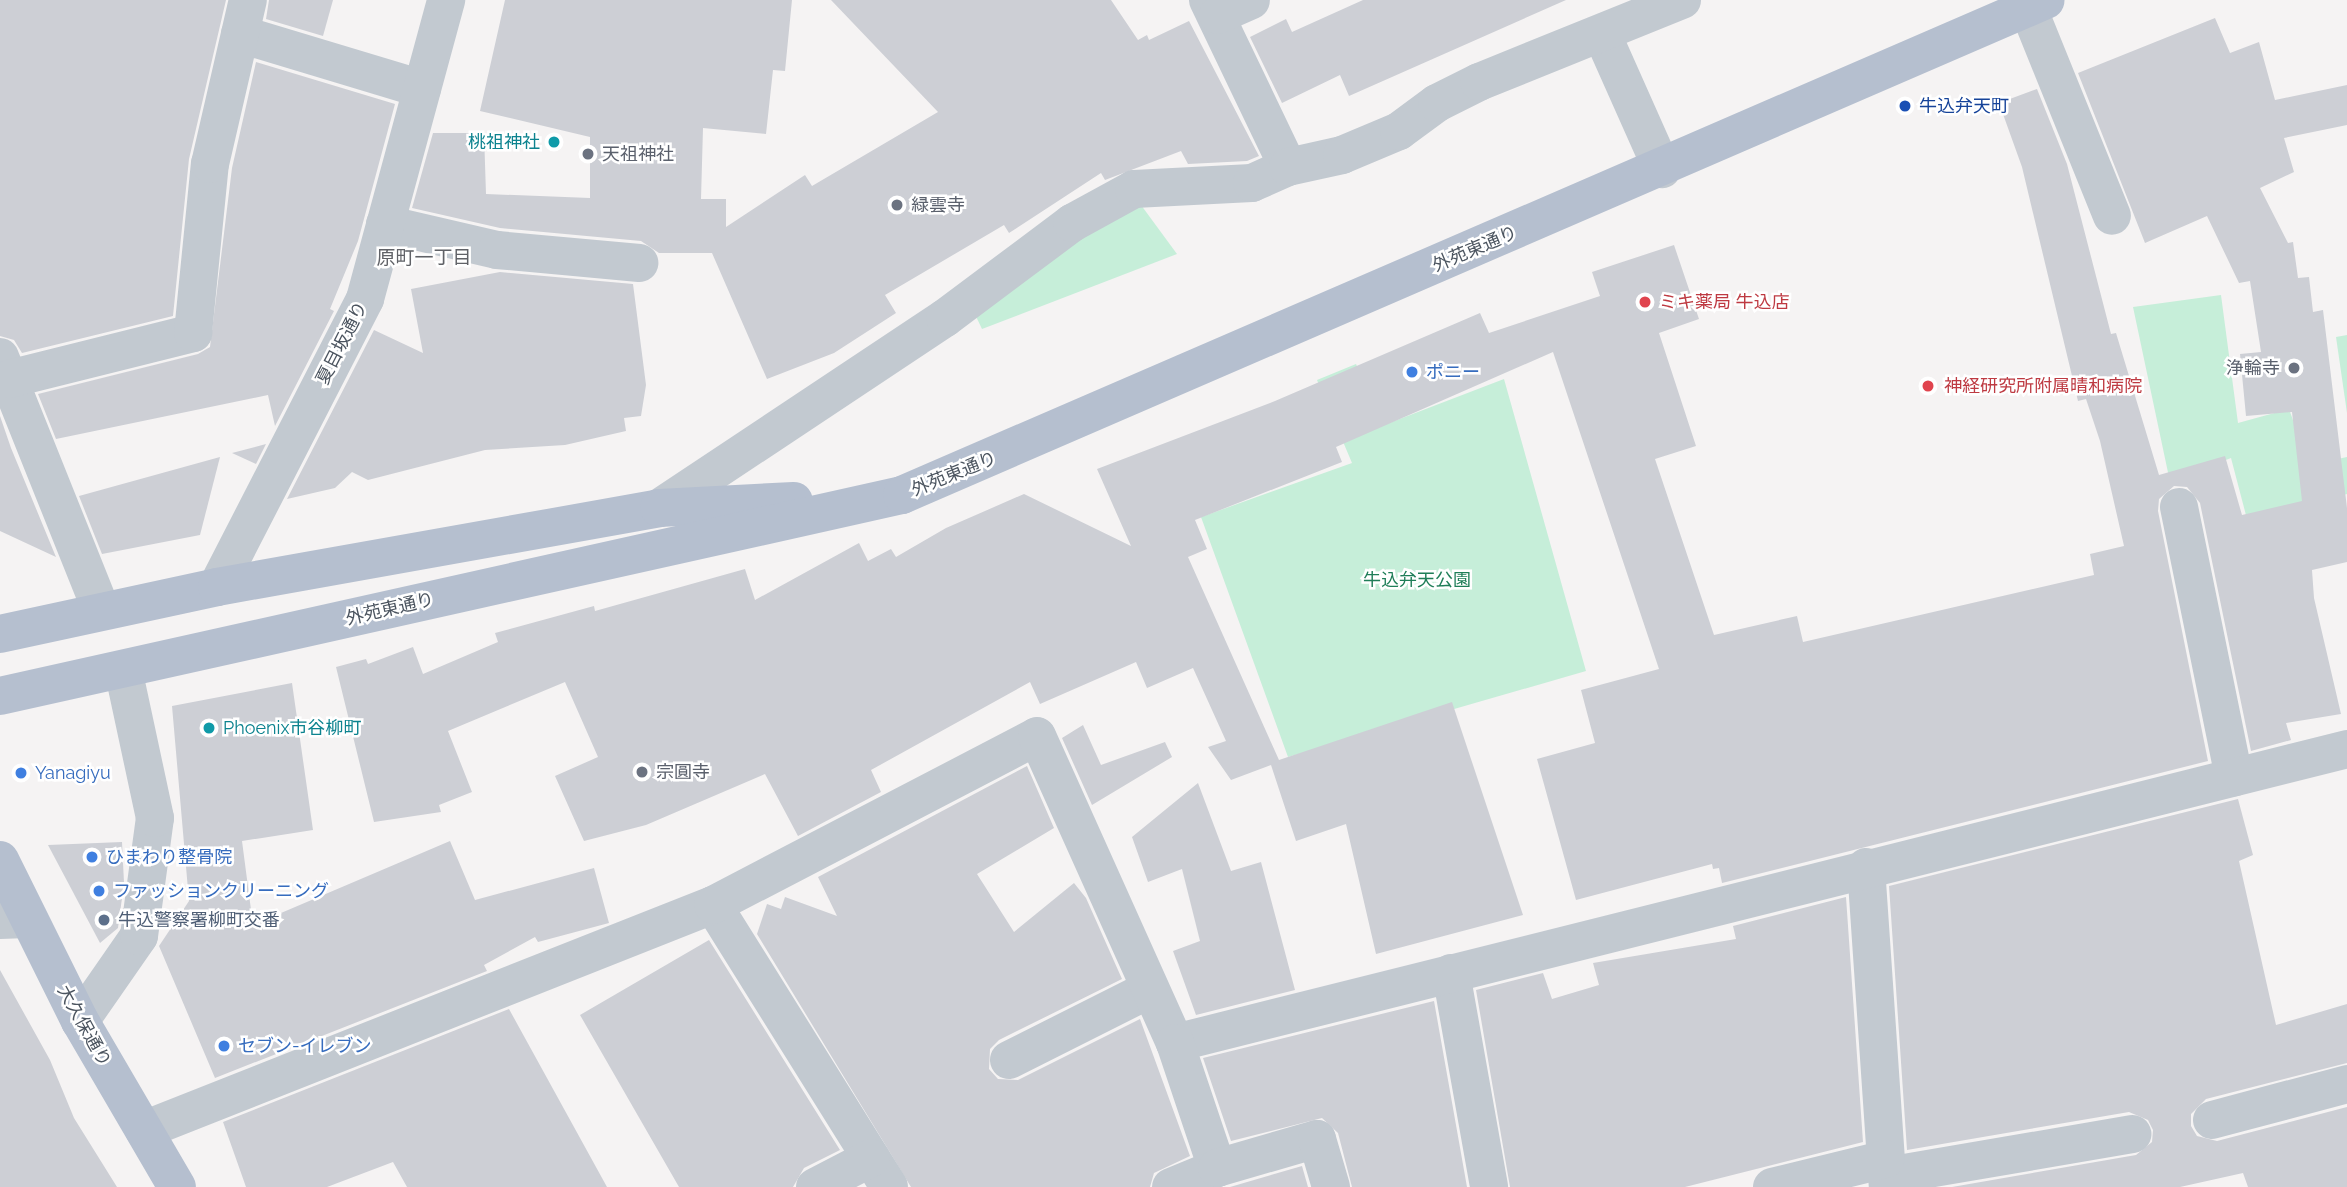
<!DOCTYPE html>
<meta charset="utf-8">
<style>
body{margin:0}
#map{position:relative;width:2347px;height:1187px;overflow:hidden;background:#f5f3f3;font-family:Raleway,"Noto Sans JP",sans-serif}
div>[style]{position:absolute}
.green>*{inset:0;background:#c6eed9}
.building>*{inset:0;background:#cdcfd5}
.minor>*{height:38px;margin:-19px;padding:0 19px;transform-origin:19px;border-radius:19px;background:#c2c9d0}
.major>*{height:38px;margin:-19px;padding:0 19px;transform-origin:19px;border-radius:19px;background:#b5bfcf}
.dots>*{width:19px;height:19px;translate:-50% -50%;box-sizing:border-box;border:4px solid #fff;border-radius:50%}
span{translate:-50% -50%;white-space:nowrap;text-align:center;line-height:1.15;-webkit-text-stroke:5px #fff;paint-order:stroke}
.transit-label{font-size:18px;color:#164399}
.left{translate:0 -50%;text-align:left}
.culture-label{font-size:18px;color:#0d838f}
.right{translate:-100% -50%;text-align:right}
.worship-label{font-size:18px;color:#5b616d}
.street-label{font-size:18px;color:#4b545f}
.health-label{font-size:18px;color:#be3a42}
.shop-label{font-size:18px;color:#366cbe}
.park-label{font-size:18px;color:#1f7e58}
.service-label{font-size:18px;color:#4e5e75}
.neighbourhood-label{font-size:19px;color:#606267}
</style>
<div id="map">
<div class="green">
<i style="clip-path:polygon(1141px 205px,1177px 254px,982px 329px,972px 308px,1100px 221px)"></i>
<i style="clip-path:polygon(2221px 295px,2238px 423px,2289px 409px,2309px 465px,2347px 457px,2347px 494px,2247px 519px,2231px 458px,2170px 482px,2133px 307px)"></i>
<i style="clip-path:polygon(2347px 335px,2347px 413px,2336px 337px)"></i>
<i style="clip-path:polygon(1356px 364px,1384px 425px,1504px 379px,1586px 671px,1288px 757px,1201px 517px,1352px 463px,1317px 380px)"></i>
</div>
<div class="building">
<i style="clip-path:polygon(0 0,226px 0,189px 159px,173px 316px,22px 353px,14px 340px,0 336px)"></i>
<i style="clip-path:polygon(269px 0,333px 0,323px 36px,266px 19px)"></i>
<i style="clip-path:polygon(505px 0,792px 0,785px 71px,773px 70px,766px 134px,703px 128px,701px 199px,726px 199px,726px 227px,805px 175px,812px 186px,938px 112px,831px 0,1111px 0,1138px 40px,1147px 35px,1149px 40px,1189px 21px,1259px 156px,1247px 161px,1188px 164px,1181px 151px,1105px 180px,1101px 173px,1009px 233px,1004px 225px,885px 295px,896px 313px,834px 353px,767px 379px,712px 253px,659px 253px,641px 241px,500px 228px,412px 208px,433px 133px,484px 133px,486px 194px,590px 198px,590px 137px,480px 111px)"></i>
<i style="clip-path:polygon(1363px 0,1566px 0,1349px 96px,1340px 75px,1282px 103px,1250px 37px,1286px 19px,1292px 32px)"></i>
<i style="clip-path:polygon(2215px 18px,2230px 53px,2259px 42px,2275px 100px,2347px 85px,2347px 125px,2284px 138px,2294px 172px,2260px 188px,2288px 243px,2293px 242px,2298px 278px,2309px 277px,2313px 312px,2323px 310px,2347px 508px,2347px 562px,2312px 570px,2314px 598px,2341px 714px,2286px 723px,2291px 740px,2251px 751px,2200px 503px,2187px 487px,2174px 486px,2159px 499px,2158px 511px,2208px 761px,1722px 883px,1719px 868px,1713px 869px,1712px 864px,1576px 900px,1537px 759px,1595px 743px,1581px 690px,1659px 669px,1553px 352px,1336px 447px,1342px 462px,1195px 520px,1207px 549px,1188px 557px,1279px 760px,1452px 702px,1523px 915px,1376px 954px,1346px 824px,1296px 841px,1271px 765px,1231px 780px,1208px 747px,1226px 741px,1193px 668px,1147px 688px,1136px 662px,1040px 704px,1030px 682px,871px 770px,881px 792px,798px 836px,765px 774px,646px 825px,584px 841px,555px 776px,598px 757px,565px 682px,448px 731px,472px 792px,439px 805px,441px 812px,374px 822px,336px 667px,366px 659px,368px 664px,413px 647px,423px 674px,498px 642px,495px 633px,594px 606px,595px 611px,745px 569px,755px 600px,859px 543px,868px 561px,891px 549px,896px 557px,946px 528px,1024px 494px,1131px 546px,1097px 469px,1275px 401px,1480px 313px,1489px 333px,1600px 296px,1592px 272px,1674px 245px,1699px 319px,1659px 333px,1696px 446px,1655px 459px,1714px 635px,1797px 616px,1803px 642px,2094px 575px,2090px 554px,2124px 546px,2100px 441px,2086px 399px,2078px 401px,2022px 167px,1999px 103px,2037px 89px,2067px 164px,2111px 334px,2116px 333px,2159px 475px,2225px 456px,2242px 515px,2302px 501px,2292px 412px,2246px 416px,2240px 354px,2261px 352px,2250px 281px,2239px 283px,2207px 216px,2145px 243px,2078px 73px)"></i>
<i style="clip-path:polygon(256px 62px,395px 104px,358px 241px,330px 309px,334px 311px,275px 426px,268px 395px,56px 439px,38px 394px,198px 354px,210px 347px,232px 168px)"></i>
<i style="clip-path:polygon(500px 272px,633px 284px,646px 385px,641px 416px,624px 418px,626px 431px,565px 445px,485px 450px,368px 480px,352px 472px,335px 488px,287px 499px,374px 330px,423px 353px,411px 289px)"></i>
<i style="clip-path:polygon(0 416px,11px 448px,56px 557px,0 531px)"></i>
<i style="clip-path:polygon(266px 444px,256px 464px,232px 453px)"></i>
<i style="clip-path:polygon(220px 457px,200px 535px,102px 554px,79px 496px)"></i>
<i style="clip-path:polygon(292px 683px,313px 830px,242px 841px,253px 925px,450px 841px,475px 900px,594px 868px,609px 923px,538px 942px,535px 937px,484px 965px,487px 971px,215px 1078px,159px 946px,189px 901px,172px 706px)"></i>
<i style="clip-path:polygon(1083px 725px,1101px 765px,1165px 742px,1172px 757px,1092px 805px,1062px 738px)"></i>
<i style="clip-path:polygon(1027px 766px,1054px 828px,977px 874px,1014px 932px,1074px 883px,1086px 898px,1122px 979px,999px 1040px,990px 1049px,989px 1069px,998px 1079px,1018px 1080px,1140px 1019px,1190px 1156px,1154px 1173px,1150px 1187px,911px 1187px,757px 934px,767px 904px,781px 909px,785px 897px,837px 916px,818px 877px)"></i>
<i style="clip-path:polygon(1198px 783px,1231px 871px,1261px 862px,1295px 990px,1196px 1015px,1173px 951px,1200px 941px,1182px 869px,1148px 882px,1132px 837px)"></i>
<i style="clip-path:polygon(2238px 799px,2253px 855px,2239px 861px,2276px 1025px,2347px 1004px,2347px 1063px,2206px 1099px,2191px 1114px,2191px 1126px,2197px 1136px,2217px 1141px,2347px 1107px,2347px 1187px,2248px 1187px,2243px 1173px,2180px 1187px,1952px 1187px,2136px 1155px,2152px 1142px,2153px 1130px,2148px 1120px,2129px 1112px,1907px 1150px,1889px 886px)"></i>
<i style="clip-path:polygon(122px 842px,124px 883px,118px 928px,100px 943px,48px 845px)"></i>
<i style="clip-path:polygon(1846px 897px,1863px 1142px,1685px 1187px,1510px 1187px,1476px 990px,1543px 973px,1552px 999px,1599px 985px,1593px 963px,1736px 939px,1733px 926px)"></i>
<i style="clip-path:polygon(709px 940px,840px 1150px,804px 1168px,793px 1187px,679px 1187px,580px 1015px)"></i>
<i style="clip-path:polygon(0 970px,50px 1060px,74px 1118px,117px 1187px,0 1187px)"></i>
<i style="clip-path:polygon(1434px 1001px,1467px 1187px,1352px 1187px,1338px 1133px,1322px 1118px,1231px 1141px,1203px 1058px)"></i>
<i style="clip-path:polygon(509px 1009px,607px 1187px,407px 1187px,393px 1162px,327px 1187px,246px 1187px,223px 1122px)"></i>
<i style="clip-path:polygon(1302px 1166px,1308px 1187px,1230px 1187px)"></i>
</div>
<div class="minor">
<i style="left:1208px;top:0;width:185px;rotate:64.4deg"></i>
<i style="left:2028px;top:8px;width:224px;rotate:68deg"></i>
<i style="left:1218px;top:15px;width:36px;rotate:-24deg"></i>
<i style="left:240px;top:34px;width:190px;rotate:16.8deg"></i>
<i style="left:1602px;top:34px;width:148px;rotate:66deg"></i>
<i style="left:385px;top:224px;width:115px;rotate:13.1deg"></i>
<i style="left:497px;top:250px;width:143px;rotate:5.2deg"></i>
<i style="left:0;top:357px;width:272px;rotate:68.2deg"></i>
<i style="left:9px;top:379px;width:190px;rotate:-14deg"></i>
<i style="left:193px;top:333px;width:170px;rotate:-84.3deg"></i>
<i style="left:210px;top:164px;width:168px;rotate:-77deg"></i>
<i style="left:2179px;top:507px;width:276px;rotate:78.5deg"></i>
<i style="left:659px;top:508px;width:343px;rotate:-33.6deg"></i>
<i style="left:945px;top:318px;width:159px;rotate:-36.8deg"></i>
<i style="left:1072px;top:223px;width:71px;rotate:-28.7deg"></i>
<i style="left:1134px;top:189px;width:118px;rotate:-2.9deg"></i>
<i style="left:1252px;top:183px;width:39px;rotate:-24deg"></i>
<i style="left:1288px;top:167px;width:55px;rotate:-12.5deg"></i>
<i style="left:1342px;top:155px;width:62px;rotate:-22.8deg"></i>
<i style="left:1399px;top:131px;width:47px;rotate:-36.4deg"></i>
<i style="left:1437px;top:103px;width:47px;rotate:-26.6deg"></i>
<i style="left:1479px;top:82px;width:219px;rotate:-22deg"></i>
<i style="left:217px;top:587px;width:324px;rotate:-62.8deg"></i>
<i style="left:365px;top:299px;width:310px;rotate:-74.8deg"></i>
<i style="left:1866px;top:867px;width:321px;rotate:86.1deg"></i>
<i style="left:713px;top:905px;width:332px;rotate:58deg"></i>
<i style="left:0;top:920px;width:27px;rotate:-2deg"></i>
<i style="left:1451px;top:973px;width:217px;rotate:79.9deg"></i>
<i style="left:80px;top:1021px;width:103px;rotate:-55.2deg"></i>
<i style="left:139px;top:936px;width:119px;rotate:-82.3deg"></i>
<i style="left:155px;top:818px;width:152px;rotate:-102.1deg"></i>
<i style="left:1175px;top:1043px;width:1208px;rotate:-14.08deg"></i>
<i style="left:1009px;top:1060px;width:158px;rotate:-26.7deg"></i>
<i style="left:2212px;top:1120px;width:140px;rotate:-14.9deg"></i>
<i style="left:144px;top:1130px;width:612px;rotate:-21.58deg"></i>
<i style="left:713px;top:905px;width:365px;rotate:-27.5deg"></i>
<i style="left:1037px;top:736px;width:337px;rotate:65.8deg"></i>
<i style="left:1175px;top:1043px;width:132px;rotate:71.4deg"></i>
<i style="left:1887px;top:1176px;width:249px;rotate:-9.7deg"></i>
<i style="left:815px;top:1187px;width:63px;rotate:-27.4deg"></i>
<i style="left:1171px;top:1187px;width:50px;rotate:-22.4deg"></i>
<i style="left:1217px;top:1168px;width:104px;rotate:-16.2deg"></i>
<i style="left:1317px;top:1139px;width:50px;rotate:73.7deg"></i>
<i style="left:1772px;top:1187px;width:117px;rotate:-13.8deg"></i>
</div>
<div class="major">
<i style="left:0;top:634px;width:222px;rotate:-12.2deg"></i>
<i style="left:217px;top:587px;width:449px;rotate:-10.1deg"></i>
<i style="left:659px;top:508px;width:135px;rotate:-3deg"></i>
<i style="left:0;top:696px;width:924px;rotate:-12.56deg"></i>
<i style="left:902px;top:495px;width:1246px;rotate:-23.4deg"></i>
<i style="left:0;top:860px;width:180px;rotate:63.6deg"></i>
<i style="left:80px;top:1021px;width:192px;rotate:59.7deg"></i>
</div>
<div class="dots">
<i style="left:1905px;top:106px;background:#1a4fb4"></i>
<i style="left:554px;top:142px;background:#0f9aa8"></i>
<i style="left:588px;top:154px;background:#6b7280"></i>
<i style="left:897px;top:205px;background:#6b7280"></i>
<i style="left:1645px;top:302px;background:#e0444e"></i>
<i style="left:2294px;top:368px;background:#6b7280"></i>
<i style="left:1412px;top:372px;background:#3f7fe0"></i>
<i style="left:1928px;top:386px;background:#e0444e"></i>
<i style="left:209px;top:728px;background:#0f9aa8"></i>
<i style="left:642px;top:772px;background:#6b7280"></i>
<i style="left:21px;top:773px;background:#3f7fe0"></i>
<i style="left:92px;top:857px;background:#3f7fe0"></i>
<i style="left:99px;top:891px;background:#3f7fe0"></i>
<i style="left:104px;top:920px;background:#5c6f8a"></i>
<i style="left:224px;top:1046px;background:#3f7fe0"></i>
</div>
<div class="transit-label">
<span class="left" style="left:1919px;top:106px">牛込弁天町</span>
</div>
<div class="culture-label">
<span class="right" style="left:540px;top:142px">桃祖神社</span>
<span class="left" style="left:223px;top:728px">Phoenix市谷柳町</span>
</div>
<div class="worship-label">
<span class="left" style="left:602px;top:154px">天祖神社</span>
<span class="left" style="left:911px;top:205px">緑雲寺</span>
<span class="right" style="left:2280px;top:368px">浄輪寺</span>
<span class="left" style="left:656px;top:772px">宗圓寺</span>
</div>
<div class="street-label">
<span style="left:1475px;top:249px;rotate:-23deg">外苑東通り</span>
<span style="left:342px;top:343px;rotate:-63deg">夏目坂通り</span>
<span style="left:954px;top:474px;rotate:-22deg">外苑東通り</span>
<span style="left:390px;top:609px;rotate:-13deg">外苑東通り</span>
<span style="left:84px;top:1026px;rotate:61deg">大久保通り</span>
</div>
<div class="health-label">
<span class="left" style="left:1659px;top:302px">ミキ薬局 牛込店</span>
<span class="left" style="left:1944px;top:386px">神経研究所附属晴和病院</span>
</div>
<div class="shop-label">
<span class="left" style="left:1426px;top:372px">ポニー</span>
<span class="left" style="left:35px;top:773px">Yanagiyu</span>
<span class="left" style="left:106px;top:857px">ひまわり整骨院</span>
<span class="left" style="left:113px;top:891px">ファッションクリーニング</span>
<span class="left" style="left:238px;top:1046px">セブン-イレブン</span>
</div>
<div class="park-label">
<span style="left:1417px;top:580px">牛込弁天公園</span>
</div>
<div class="service-label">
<span class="left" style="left:118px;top:920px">牛込警察署柳町交番</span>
</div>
<div class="neighbourhood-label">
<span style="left:424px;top:258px">原町一丁目</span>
</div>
</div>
